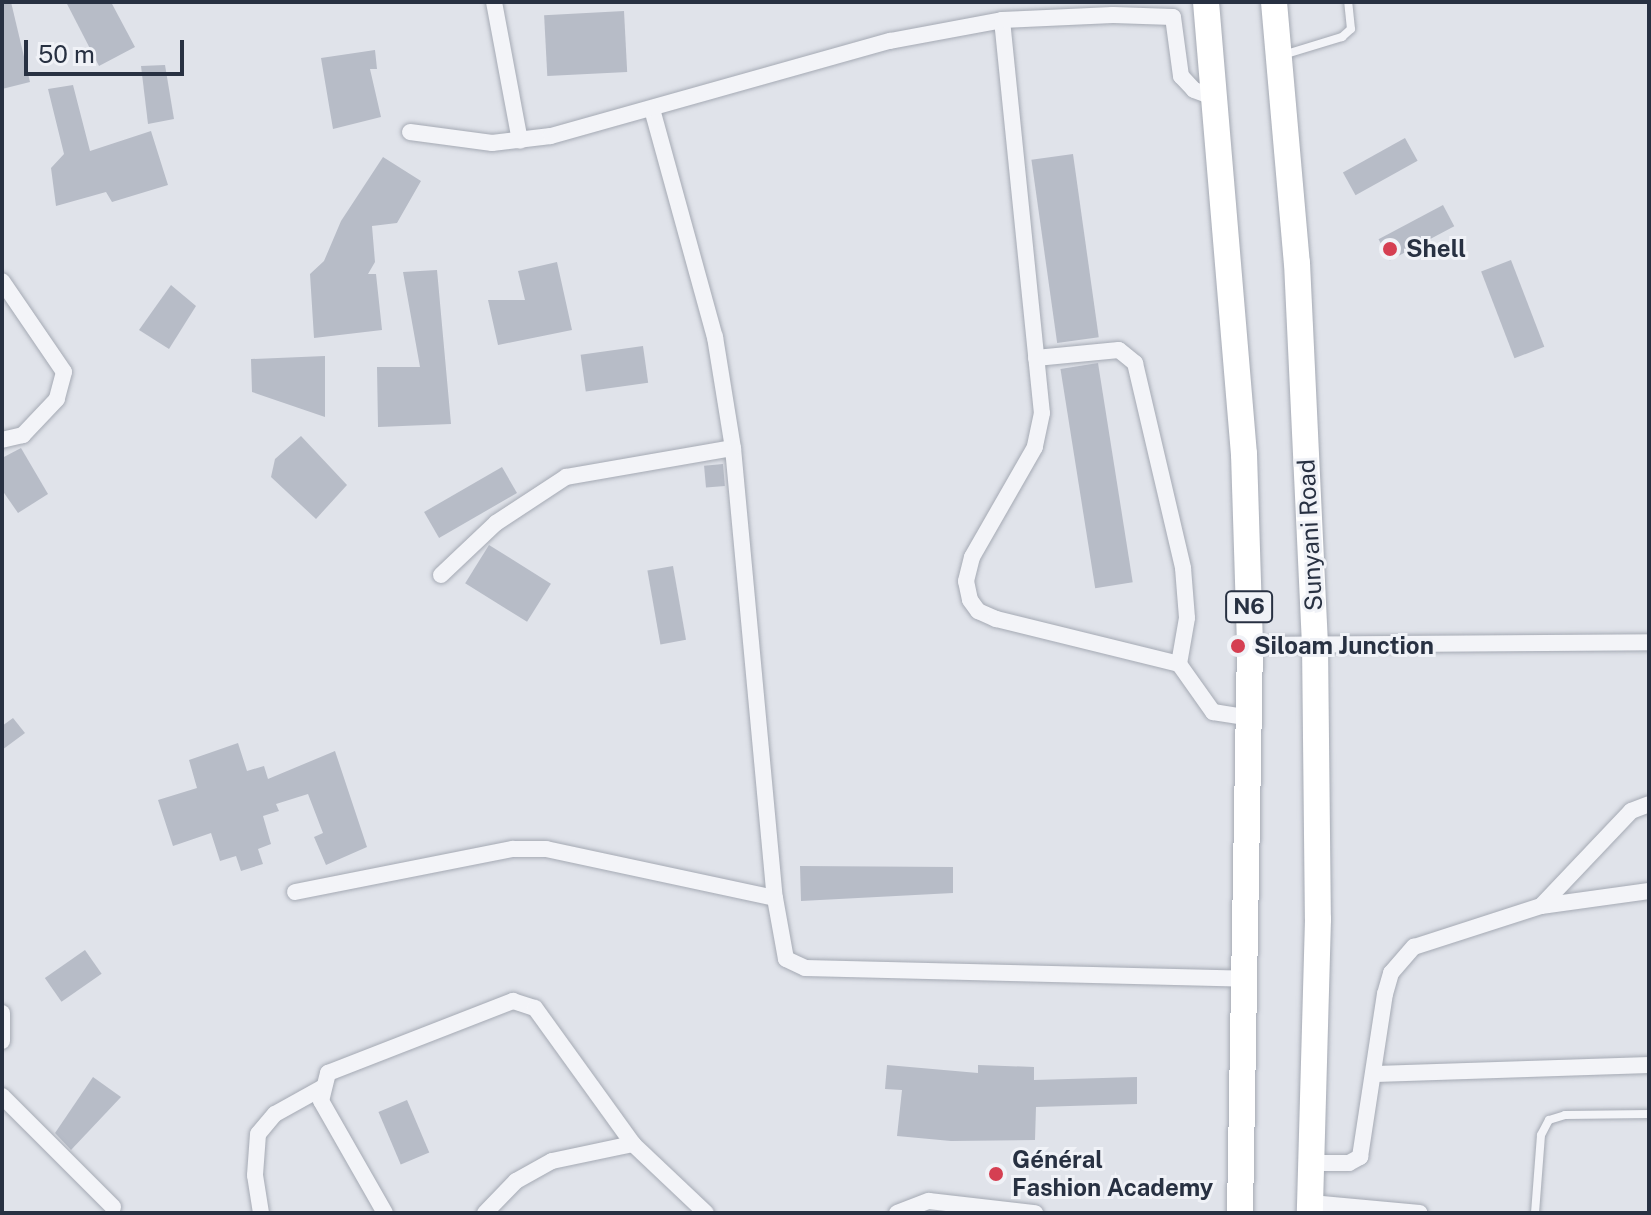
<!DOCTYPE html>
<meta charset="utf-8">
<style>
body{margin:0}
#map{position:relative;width:1651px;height:1215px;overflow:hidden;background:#e0e3ea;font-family:"Public Sans",sans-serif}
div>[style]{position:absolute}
.building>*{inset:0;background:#b7bcc7;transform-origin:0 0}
.roads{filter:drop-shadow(0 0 2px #a5aab4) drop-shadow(0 0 2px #a5aab4)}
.service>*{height:8px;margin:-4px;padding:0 4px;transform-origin:4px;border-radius:4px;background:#f3f4f8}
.minor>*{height:16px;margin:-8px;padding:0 8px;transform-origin:8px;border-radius:8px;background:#f3f4f8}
.primary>*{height:26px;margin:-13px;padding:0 13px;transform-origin:13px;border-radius:13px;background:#fff}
.dots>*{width:22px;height:22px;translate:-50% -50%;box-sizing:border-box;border:4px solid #f0f2f7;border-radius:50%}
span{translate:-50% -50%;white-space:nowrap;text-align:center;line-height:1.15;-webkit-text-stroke:6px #f0f2f7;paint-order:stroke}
.shield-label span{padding:2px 6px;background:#f0f2f7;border:2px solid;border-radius:6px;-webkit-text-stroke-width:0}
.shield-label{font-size:22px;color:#283142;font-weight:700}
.poi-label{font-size:24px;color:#283142;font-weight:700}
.left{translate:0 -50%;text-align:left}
.street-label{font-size:24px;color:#283142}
.frame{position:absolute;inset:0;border:4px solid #283142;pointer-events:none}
.scale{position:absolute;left:24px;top:40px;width:160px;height:36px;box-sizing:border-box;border:4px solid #283142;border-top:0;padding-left:10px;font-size:24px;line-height:28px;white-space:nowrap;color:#283142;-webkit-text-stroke:6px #f0f2f7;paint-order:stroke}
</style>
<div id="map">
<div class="building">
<i style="clip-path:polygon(2px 2px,11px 2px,30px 82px,2px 89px)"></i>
<i style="clip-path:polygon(66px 2px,111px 2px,135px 47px,99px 66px)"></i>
<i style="left:624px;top:11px;width:61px;height:80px;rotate:87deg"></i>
<i style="clip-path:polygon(375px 50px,377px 69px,370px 69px,381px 117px,333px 129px,321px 58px)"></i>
<i style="clip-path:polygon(165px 65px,174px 119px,148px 124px,141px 66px)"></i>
<i style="clip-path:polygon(73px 85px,90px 151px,151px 131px,168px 185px,112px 202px,106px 192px,56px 206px,51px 168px,64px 154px,48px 89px)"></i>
<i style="left:1405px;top:138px;width:26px;height:71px;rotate:61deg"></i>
<i style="left:1073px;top:154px;width:185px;height:42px;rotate:82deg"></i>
<i style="clip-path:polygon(383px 157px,421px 181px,397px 223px,372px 226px,375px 262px,368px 274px,376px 274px,382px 330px,314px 338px,310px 274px,324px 261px,341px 221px)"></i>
<i style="left:1443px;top:205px;width:24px;height:73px;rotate:62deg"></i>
<i style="left:1511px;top:260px;width:93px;height:32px;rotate:69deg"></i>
<i style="clip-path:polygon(557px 262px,572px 330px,498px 345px,488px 300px,525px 300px,518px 271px)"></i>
<i style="clip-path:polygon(437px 270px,451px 424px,378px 427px,377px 367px,420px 367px,403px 272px)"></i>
<i style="clip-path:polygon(171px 285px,196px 306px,169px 349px,139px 330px)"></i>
<i style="left:643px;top:346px;width:37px;height:63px;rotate:82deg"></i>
<i style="clip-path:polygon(325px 356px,325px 417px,252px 392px,251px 359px)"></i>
<i style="left:1098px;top:363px;width:222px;height:38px;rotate:81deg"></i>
<i style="clip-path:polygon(301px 436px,347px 485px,316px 519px,271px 477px,275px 459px)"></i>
<i style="clip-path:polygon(21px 448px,48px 494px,18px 513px,2px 490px,2px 458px)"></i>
<i style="left:723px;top:464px;width:22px;height:19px;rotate:85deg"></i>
<i style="left:502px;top:467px;width:30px;height:90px;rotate:60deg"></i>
<i style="left:489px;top:545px;width:73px;height:45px;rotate:32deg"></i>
<i style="left:673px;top:566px;width:75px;height:26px;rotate:80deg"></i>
<i style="clip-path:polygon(13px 718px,25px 733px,2px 750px,2px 726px)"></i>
<i style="clip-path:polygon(238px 743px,247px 771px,264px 766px,268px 779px,335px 751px,367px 847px,326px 865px,314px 837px,323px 833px,308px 794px,276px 804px,279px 811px,263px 816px,271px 844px,258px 849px,263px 864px,241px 871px,236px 856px,220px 861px,211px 833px,173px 846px,158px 800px,197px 788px,189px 760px)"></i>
<i style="clip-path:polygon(800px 866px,953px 867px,953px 893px,801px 901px)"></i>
<i style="left:85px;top:950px;width:29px;height:49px;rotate:55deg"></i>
<i style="clip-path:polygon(887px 1065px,978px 1073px,978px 1065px,1034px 1067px,1034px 1080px,1137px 1077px,1137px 1104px,1036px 1107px,1035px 1140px,951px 1141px,897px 1136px,902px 1090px,885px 1089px)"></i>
<i style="clip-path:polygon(93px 1077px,121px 1097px,71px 1150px,55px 1133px)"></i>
<i style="left:407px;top:1100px;width:57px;height:31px;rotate:67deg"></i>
</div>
<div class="roads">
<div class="service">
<i style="left:1283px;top:55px;width:62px;rotate:-17deg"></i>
<i style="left:1342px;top:37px;width:12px;rotate:-42deg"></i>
<i style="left:1351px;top:29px;width:27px;rotate:-96deg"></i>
<i style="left:1535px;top:1213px;width:78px;rotate:-85.6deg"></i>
<i style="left:1541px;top:1135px;width:17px;rotate:-62deg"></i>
<i style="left:1549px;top:1120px;width:17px;rotate:-17deg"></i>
<i style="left:1565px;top:1115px;width:84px;rotate:-0.7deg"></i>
</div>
<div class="minor">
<i style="left:494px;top:2px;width:141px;rotate:79.4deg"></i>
<i style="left:1002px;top:20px;width:395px;rotate:84.2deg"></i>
<i style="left:1042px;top:413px;width:35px;rotate:102deg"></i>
<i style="left:1035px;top:447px;width:127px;rotate:119.8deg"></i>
<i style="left:972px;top:557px;width:25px;rotate:104deg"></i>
<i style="left:966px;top:581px;width:19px;rotate:78deg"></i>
<i style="left:970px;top:600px;width:14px;rotate:54deg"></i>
<i style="left:978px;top:611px;width:20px;rotate:24deg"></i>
<i style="left:996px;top:619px;width:188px;rotate:13.8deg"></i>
<i style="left:1179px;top:664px;width:59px;rotate:54.7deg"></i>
<i style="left:1213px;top:712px;width:36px;rotate:9deg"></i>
<i style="left:652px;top:109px;width:237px;rotate:74.6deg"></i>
<i style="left:715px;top:337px;width:112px;rotate:80.8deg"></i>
<i style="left:733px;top:448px;width:452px;rotate:84.7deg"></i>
<i style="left:775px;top:898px;width:62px;rotate:79.8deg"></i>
<i style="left:786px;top:959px;width:21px;rotate:25deg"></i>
<i style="left:805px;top:968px;width:442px;rotate:1.4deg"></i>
<i style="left:410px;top:132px;width:83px;rotate:7.6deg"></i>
<i style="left:492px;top:143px;width:59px;rotate:-6.8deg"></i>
<i style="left:551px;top:136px;width:352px;rotate:-15.7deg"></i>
<i style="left:890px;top:41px;width:114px;rotate:-10.6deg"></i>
<i style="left:1002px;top:20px;width:111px;rotate:-2.6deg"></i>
<i style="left:1113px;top:15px;width:60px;rotate:1.9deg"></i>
<i style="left:1173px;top:17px;width:60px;rotate:82.3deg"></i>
<i style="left:1181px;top:76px;width:19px;rotate:47deg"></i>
<i style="left:1194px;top:90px;width:23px;rotate:20deg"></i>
<i style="left:2px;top:281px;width:110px;rotate:55.7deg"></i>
<i style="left:64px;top:372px;width:28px;rotate:105deg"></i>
<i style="left:57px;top:399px;width:50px;rotate:133.4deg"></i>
<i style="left:23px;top:435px;width:22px;rotate:167deg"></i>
<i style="left:1036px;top:358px;width:83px;rotate:-5.5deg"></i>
<i style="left:1119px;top:350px;width:21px;rotate:39deg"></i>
<i style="left:1135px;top:363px;width:211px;rotate:76.8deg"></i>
<i style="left:1183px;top:568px;width:50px;rotate:85.4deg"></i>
<i style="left:1187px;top:618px;width:47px;rotate:99.9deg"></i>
<i style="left:441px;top:575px;width:76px;rotate:-43.4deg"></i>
<i style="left:496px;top:523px;width:84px;rotate:-33.3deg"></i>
<i style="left:566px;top:477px;width:169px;rotate:-9.9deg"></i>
<i style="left:1250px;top:645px;width:399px;rotate:-0.4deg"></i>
<i style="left:295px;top:892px;width:222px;rotate:-11.2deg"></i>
<i style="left:513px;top:849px;width:33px"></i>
<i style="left:546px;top:849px;width:234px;rotate:12.1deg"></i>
<i style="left:1541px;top:906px;width:131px;rotate:-46.5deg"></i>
<i style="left:1631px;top:811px;width:19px;rotate:-21deg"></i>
<i style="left:2px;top:1013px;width:28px;rotate:90deg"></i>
<i style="left:1376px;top:1074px;width:273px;rotate:-1.9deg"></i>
<i style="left:2px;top:1096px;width:157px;rotate:45deg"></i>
<i style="left:1312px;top:1163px;width:37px"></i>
<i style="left:1349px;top:1163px;width:13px;rotate:-29deg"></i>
<i style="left:1360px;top:1157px;width:165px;rotate:-81.3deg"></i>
<i style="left:1385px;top:994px;width:22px;rotate:-74deg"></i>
<i style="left:1391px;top:973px;width:35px;rotate:-49deg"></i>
<i style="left:1414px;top:947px;width:133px;rotate:-17.9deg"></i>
<i style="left:1541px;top:906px;width:109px;rotate:-7.9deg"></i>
<i style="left:1311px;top:1203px;width:109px;rotate:5.2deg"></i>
<i style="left:261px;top:1213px;width:38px;rotate:-99deg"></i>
<i style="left:255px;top:1175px;width:41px;rotate:-85.8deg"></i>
<i style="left:258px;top:1134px;width:26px;rotate:-50deg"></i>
<i style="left:275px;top:1114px;width:54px;rotate:-29deg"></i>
<i style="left:385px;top:1213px;width:129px;rotate:-119.7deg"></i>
<i style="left:321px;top:1101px;width:29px;rotate:-76deg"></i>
<i style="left:328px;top:1073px;width:199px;rotate:-21.3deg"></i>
<i style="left:513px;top:1001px;width:23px;rotate:18deg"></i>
<i style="left:535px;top:1008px;width:168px;rotate:54.2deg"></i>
<i style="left:633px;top:1144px;width:100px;rotate:43.4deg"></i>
<i style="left:485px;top:1213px;width:45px;rotate:-45.9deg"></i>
<i style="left:516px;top:1181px;width:41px;rotate:-29.1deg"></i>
<i style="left:552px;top:1161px;width:83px;rotate:-11.9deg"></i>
<i style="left:897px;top:1213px;width:34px;rotate:-21deg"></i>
<i style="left:929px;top:1201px;width:107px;rotate:6.5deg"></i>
</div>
<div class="primary">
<i style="left:1206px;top:2px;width:454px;rotate:85.2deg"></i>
<i style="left:1244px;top:454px;width:191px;rotate:88.2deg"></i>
<i style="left:1250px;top:645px;width:568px;rotate:91.01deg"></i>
<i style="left:1274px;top:2px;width:262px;rotate:85deg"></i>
<i style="left:1297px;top:263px;width:380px;rotate:87.3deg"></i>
<i style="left:1315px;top:643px;width:276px;rotate:89.4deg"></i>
<i style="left:1318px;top:919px;width:294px;rotate:91.6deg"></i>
</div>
</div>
<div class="dots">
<i style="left:1390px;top:249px;background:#d53f52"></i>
<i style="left:1238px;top:646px;background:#d53f52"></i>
<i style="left:996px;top:1174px;background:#d53f52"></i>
</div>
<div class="shield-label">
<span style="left:1249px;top:607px">N6</span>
</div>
<div class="poi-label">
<span class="left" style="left:1406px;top:249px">Shell</span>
<span class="left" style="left:1254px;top:646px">Siloam Junction</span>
<span class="left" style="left:1012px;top:1174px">Général<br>Fashion Academy</span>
</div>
<div class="street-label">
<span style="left:1310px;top:535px;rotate:-93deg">Sunyani Road</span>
</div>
<div class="frame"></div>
<div class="scale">50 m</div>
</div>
